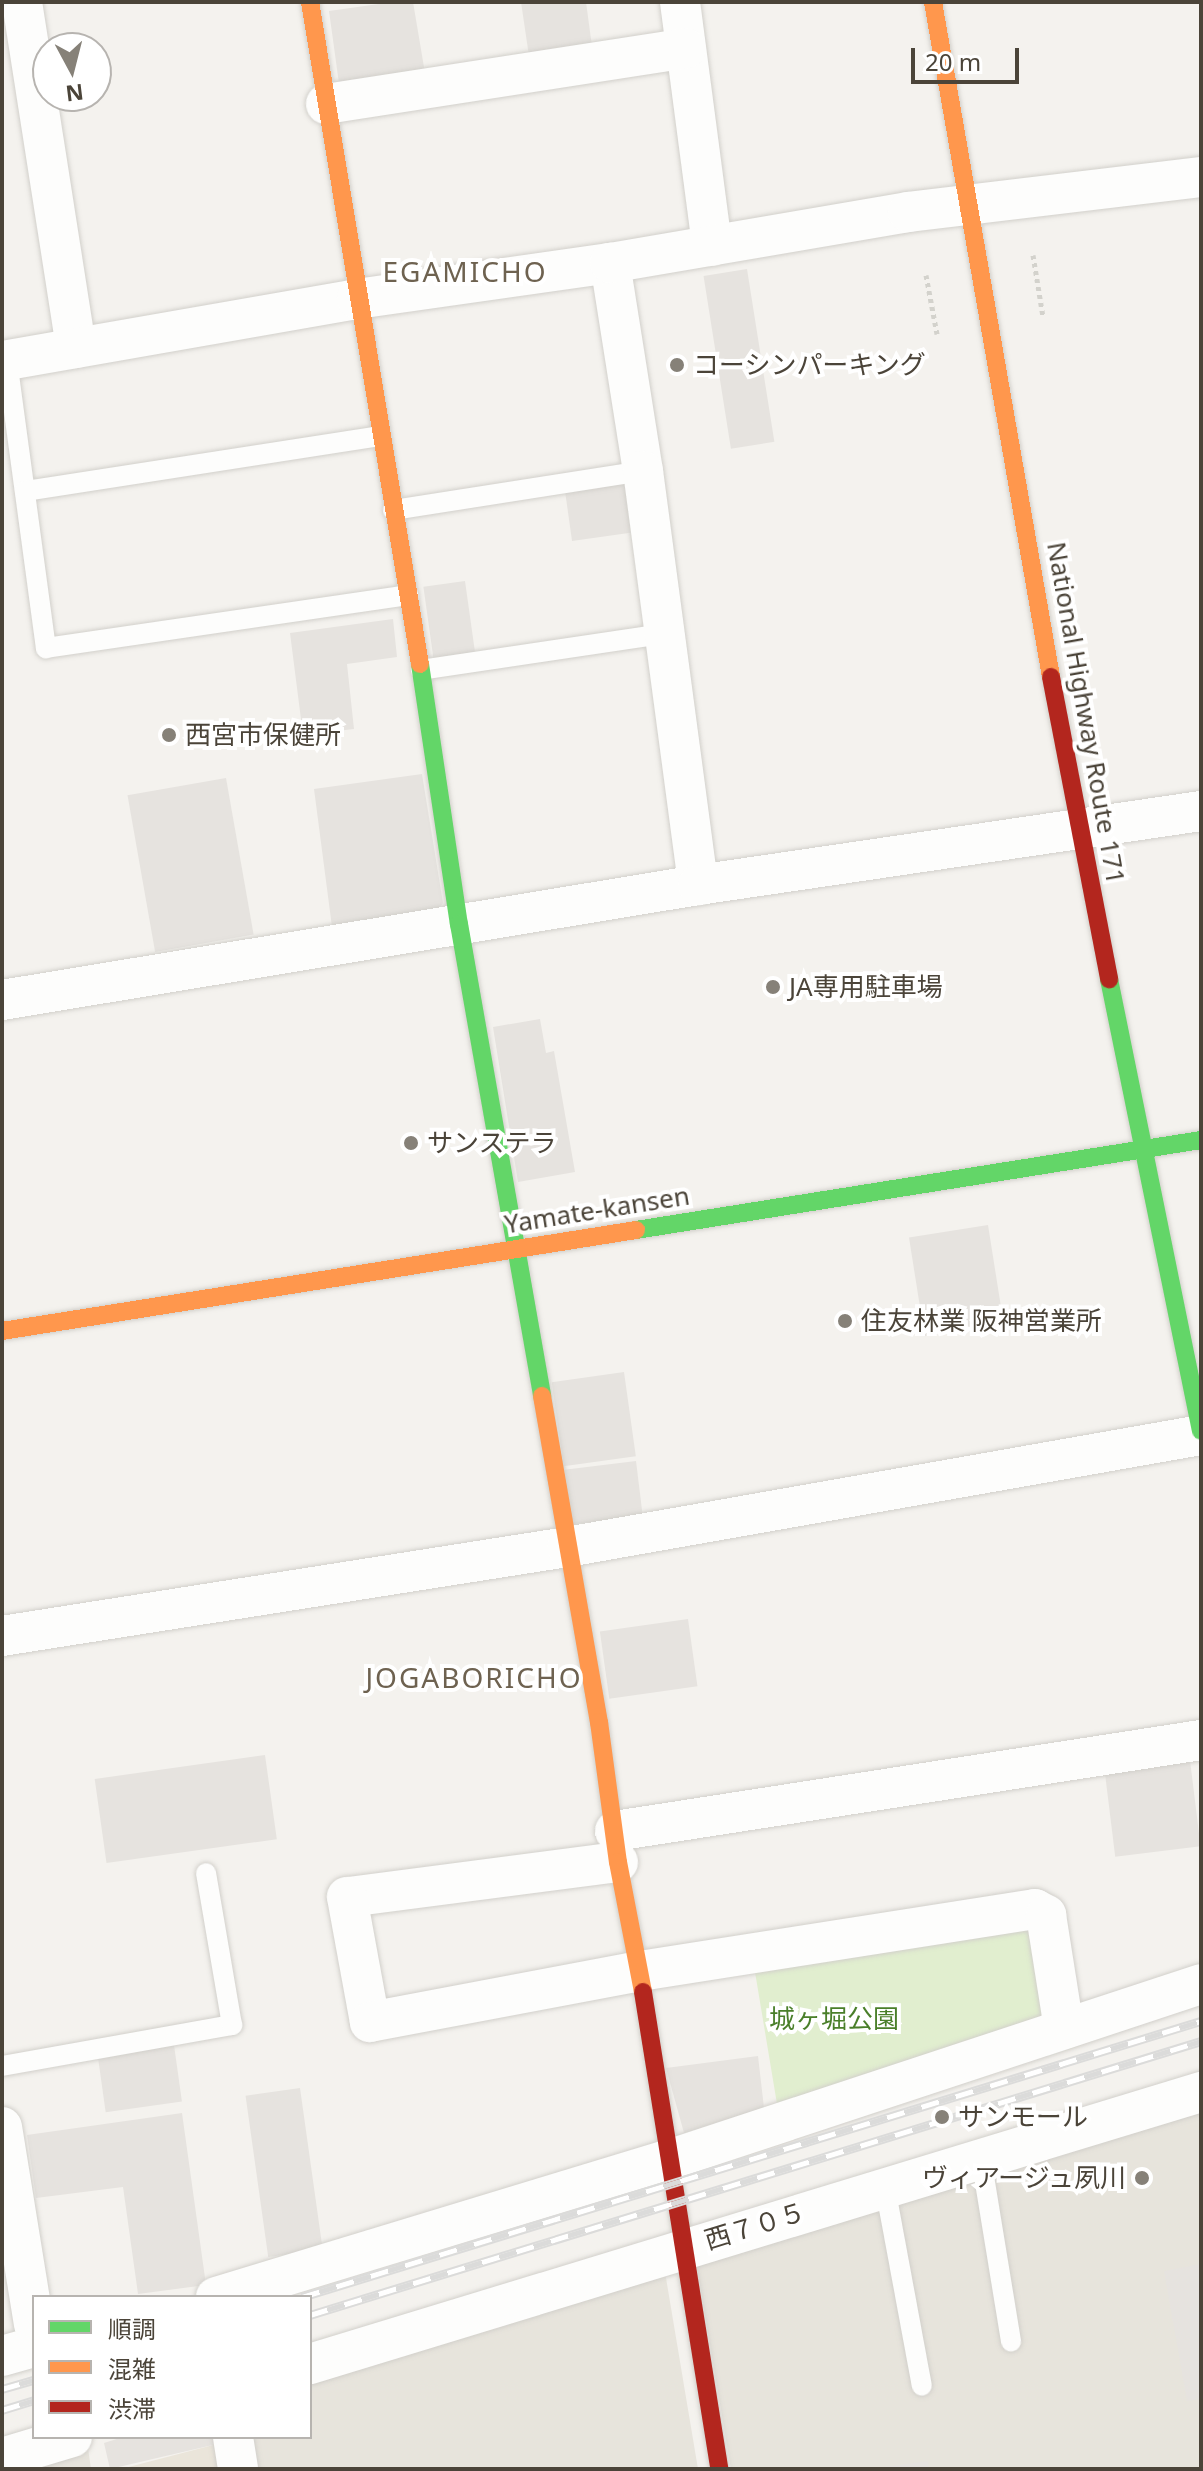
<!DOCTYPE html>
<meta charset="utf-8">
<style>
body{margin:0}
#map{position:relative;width:1203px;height:2471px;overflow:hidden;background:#f4f2ee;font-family:"Noto Sans","Noto Sans JP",sans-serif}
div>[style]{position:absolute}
.residential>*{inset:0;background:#e7e4dc}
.education>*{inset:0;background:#eae5da}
.green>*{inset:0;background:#e1eecf}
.parking>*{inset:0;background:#e6e3df;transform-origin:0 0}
.path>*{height:5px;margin-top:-2.5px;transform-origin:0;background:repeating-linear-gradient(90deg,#d3d2cc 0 4px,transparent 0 8px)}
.roads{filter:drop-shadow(0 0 2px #d2d0cb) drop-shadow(0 0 2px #d2d0cb)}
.lane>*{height:20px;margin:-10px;padding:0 10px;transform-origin:10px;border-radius:10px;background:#fdfdfc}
.street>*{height:40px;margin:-20px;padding:0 20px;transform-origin:20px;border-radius:20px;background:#fdfdfc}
.fast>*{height:18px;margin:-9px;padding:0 9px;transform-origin:9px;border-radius:9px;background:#63d668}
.slow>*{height:18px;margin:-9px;padding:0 9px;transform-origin:9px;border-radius:9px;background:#ff974d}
.jam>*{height:18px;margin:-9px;padding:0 9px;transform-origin:9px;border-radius:9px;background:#b3261e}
.rail>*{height:9px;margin-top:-4.5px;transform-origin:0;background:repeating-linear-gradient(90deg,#fff 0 18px,#dbdbda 0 36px);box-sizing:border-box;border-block:2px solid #dbdbda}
.dots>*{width:22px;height:22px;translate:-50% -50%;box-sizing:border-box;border:4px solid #fff;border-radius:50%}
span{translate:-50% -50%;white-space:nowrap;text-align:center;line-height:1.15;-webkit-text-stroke:8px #fff;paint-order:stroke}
.poi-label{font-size:26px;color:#4b4439}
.left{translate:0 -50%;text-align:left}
.right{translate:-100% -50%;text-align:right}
.street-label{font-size:26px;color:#4b4439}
.park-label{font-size:26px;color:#4a7f2a}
.neighbourhood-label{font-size:28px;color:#6e6250;letter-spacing:2px}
.frame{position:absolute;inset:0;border:4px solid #4b4439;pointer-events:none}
.legend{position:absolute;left:32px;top:2295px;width:280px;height:144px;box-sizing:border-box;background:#fff;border:2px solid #b7b4b0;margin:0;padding:10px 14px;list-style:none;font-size:24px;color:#4b4439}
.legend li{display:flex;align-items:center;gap:16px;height:40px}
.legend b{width:40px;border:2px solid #b7b4b0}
.north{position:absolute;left:32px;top:32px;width:80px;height:80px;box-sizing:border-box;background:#fff;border:2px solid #b7b4b0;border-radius:50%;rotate:173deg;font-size:22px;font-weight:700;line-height:32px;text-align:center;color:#4b4439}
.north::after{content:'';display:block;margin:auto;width:28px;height:36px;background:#868178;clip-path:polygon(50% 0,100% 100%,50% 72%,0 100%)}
.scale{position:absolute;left:911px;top:48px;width:108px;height:36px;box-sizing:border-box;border:4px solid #4b4439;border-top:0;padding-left:10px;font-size:24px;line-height:28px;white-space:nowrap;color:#4b4439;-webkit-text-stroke:6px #fff;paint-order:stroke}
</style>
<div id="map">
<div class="residential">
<i style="clip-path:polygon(1201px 2110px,1201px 2469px,731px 2469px,696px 2261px)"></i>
<i style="clip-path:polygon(665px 2272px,698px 2469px,255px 2469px,250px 2437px,310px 2437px,310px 2381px)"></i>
<i style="clip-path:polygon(88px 2448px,91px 2469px,20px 2469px)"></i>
</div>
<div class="education">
<i style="clip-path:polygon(217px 2444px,221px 2469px,121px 2469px)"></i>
</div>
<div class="green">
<i style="clip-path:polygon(1005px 1922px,1036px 1933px,1047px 2009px,1033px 2033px,778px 2110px,753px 1960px)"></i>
</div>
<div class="parking">
<i style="clip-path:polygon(393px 2px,413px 2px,426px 79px,340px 91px,329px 11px)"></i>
<i style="clip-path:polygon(521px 2px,586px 2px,593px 54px,530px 63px)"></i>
<i style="left:747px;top:269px;width:175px;height:44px;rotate:81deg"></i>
<i style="left:632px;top:479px;width:53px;height:68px;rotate:82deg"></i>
<i style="left:465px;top:581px;width:73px;height:42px;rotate:82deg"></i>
<i style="clip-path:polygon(393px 619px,397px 657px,347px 664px,354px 729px,303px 735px,290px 633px)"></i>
<i style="clip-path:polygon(422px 774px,443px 903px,434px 914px,332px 927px,314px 789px)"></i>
<i style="left:226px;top:778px;width:159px;height:100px;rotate:80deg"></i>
<i style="clip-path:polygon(540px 1019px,546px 1053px,554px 1051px,575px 1172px,518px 1182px,493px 1027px)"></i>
<i style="left:988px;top:1225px;width:100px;height:80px;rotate:81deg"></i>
<i style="left:624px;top:1372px;width:85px;height:73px;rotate:82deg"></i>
<i style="left:636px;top:1461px;width:55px;height:72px;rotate:83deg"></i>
<i style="left:688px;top:1619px;width:68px;height:89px;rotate:82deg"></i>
<i style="left:1189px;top:1752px;width:95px;height:86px;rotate:83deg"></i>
<i style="left:265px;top:1755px;width:85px;height:172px;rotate:82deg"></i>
<i style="left:174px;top:2045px;width:57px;height:77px;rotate:82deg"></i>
<i style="clip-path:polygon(758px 2056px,764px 2108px,684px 2133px,666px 2068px)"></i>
<i style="left:300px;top:2088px;width:163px;height:55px;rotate:82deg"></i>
<i style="clip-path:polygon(182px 2113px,206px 2285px,138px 2294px,123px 2187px,36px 2198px,27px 2135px)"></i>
<i style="clip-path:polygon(1201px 2264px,1201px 2399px,1187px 2401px,1164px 2271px)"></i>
<i style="clip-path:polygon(123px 2437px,216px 2437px,217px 2444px,110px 2469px,104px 2443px)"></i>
<i style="clip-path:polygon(928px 2461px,929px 2469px,869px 2469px)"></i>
</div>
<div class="path">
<i style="left:1033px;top:255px;width:63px;rotate:80.8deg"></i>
<i style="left:926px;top:275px;width:60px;rotate:79.4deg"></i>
</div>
<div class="roads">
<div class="lane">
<i style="left:7px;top:360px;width:291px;rotate:82.3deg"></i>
<i style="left:46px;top:648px;width:366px;rotate:-8.3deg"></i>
<i style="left:25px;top:491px;width:360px;rotate:-8.8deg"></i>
<i style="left:393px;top:510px;width:253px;rotate:-8.9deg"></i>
<i style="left:421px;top:670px;width:245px;rotate:-8.5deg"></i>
<i style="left:2px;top:2066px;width:234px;rotate:-10.1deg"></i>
<i style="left:232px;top:2025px;width:154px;rotate:-99.7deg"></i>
<i style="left:981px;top:2158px;width:186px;rotate:80.7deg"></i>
<i style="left:885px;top:2187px;width:202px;rotate:79.5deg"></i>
</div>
<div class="street">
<i style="left:22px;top:2px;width:350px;rotate:81.1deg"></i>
<i style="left:680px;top:2px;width:246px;rotate:82.5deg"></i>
<i style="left:326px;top:104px;width:364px;rotate:-8.8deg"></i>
<i style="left:610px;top:263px;width:211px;rotate:81deg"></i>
<i style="left:643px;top:471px;width:418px;rotate:82.4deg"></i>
<i style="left:2px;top:361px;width:360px;rotate:-9.9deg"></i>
<i style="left:357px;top:299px;width:256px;rotate:-8.1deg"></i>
<i style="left:610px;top:263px;width:302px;rotate:-9.7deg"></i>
<i style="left:908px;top:212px;width:295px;rotate:-6.8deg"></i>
<i style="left:2px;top:1000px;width:705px;rotate:-9.38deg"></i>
<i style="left:698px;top:885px;width:508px;rotate:-8.37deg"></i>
<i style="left:2px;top:1636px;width:572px;rotate:-8.95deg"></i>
<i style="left:567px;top:1547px;width:644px;rotate:-10.02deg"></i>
<i style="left:615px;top:1831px;width:593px;rotate:-8.83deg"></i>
<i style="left:618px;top:1862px;width:273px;rotate:172.6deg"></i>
<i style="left:347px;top:1897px;width:127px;rotate:79.6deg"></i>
<i style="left:370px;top:2022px;width:275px;rotate:-10.7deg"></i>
<i style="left:640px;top:1971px;width:400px;rotate:-8.9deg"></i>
<i style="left:1035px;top:1909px;width:13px;rotate:29deg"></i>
<i style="left:1046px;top:1915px;width:115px;rotate:81deg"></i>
<i style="left:2px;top:2127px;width:200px;rotate:80.8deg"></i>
<i style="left:216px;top:2297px;width:472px;rotate:-16.9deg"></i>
<i style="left:668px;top:2160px;width:561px;rotate:-18.27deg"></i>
<i style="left:2px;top:2356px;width:33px;rotate:-16deg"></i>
<i style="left:310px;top:2364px;width:932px;rotate:-16.98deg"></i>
<i style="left:233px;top:2437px;width:32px;rotate:81deg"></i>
<i style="left:2px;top:2458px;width:73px;rotate:-16.7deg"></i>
</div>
<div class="fast">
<i style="left:420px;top:664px;width:263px;rotate:81.5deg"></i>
<i style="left:459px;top:924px;width:479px;rotate:80deg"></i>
<i style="left:1109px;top:979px;width:461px;rotate:78.5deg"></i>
<i style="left:636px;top:1230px;width:572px;rotate:-9.05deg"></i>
</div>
<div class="slow">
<i style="left:310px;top:2px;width:671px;rotate:80.57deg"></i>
<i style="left:933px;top:2px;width:685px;rotate:80.08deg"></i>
<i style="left:2px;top:1331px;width:642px;rotate:-9.05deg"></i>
<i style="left:542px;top:1396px;width:331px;rotate:80.1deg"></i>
<i style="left:599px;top:1722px;width:141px;rotate:82.3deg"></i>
<i style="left:618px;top:1862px;width:132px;rotate:79.1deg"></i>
</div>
<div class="jam">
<i style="left:1051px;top:677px;width:308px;rotate:79.1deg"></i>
<i style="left:643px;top:1992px;width:483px;rotate:80.9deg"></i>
</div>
</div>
<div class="rail">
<i style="left:302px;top:2297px;width:940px;rotate:-17.07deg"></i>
<i style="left:310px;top:2315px;width:932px;rotate:-17.09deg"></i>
<i style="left:2px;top:2389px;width:33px;rotate:-16deg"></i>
<i style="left:2px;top:2410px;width:34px;rotate:-17deg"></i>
</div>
<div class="dots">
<i style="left:677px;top:365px;background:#868178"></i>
<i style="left:169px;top:735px;background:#868178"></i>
<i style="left:773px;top:987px;background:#868178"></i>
<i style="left:411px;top:1143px;background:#868178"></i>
<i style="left:845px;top:1321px;background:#868178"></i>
<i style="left:942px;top:2117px;background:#868178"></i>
<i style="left:1142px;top:2178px;background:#868178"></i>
</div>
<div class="poi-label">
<span class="left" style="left:693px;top:365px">コーシンパーキング</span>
<span class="left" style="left:185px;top:735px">西宮市保健所</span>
<span class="left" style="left:789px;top:987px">JA専用駐車場</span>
<span class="left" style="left:427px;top:1143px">サンステラ</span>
<span class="left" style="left:861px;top:1321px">住友林業 阪神営業所</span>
<span class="left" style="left:958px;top:2117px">サンモール</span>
<span class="right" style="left:1126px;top:2178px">ヴィアージュ夙川</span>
</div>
<div class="street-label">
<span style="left:1086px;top:713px;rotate:80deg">National Highway Route 171</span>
<span style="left:597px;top:1210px;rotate:-9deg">Yamate-kansen</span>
<span style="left:755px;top:2226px;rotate:-17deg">西７０５</span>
</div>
<div class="park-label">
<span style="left:834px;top:2019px">城ヶ堀公園</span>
</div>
<div class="neighbourhood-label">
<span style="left:465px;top:271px">EGAMICHO</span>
<span style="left:474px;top:1677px">JOGABORICHO</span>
</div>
<div class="frame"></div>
<ul class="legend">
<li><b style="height:10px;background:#63d668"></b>順調</li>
<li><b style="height:10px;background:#ff974d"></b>混雑</li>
<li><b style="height:10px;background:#b3261e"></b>渋滞</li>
</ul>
<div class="north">N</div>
<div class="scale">20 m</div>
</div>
